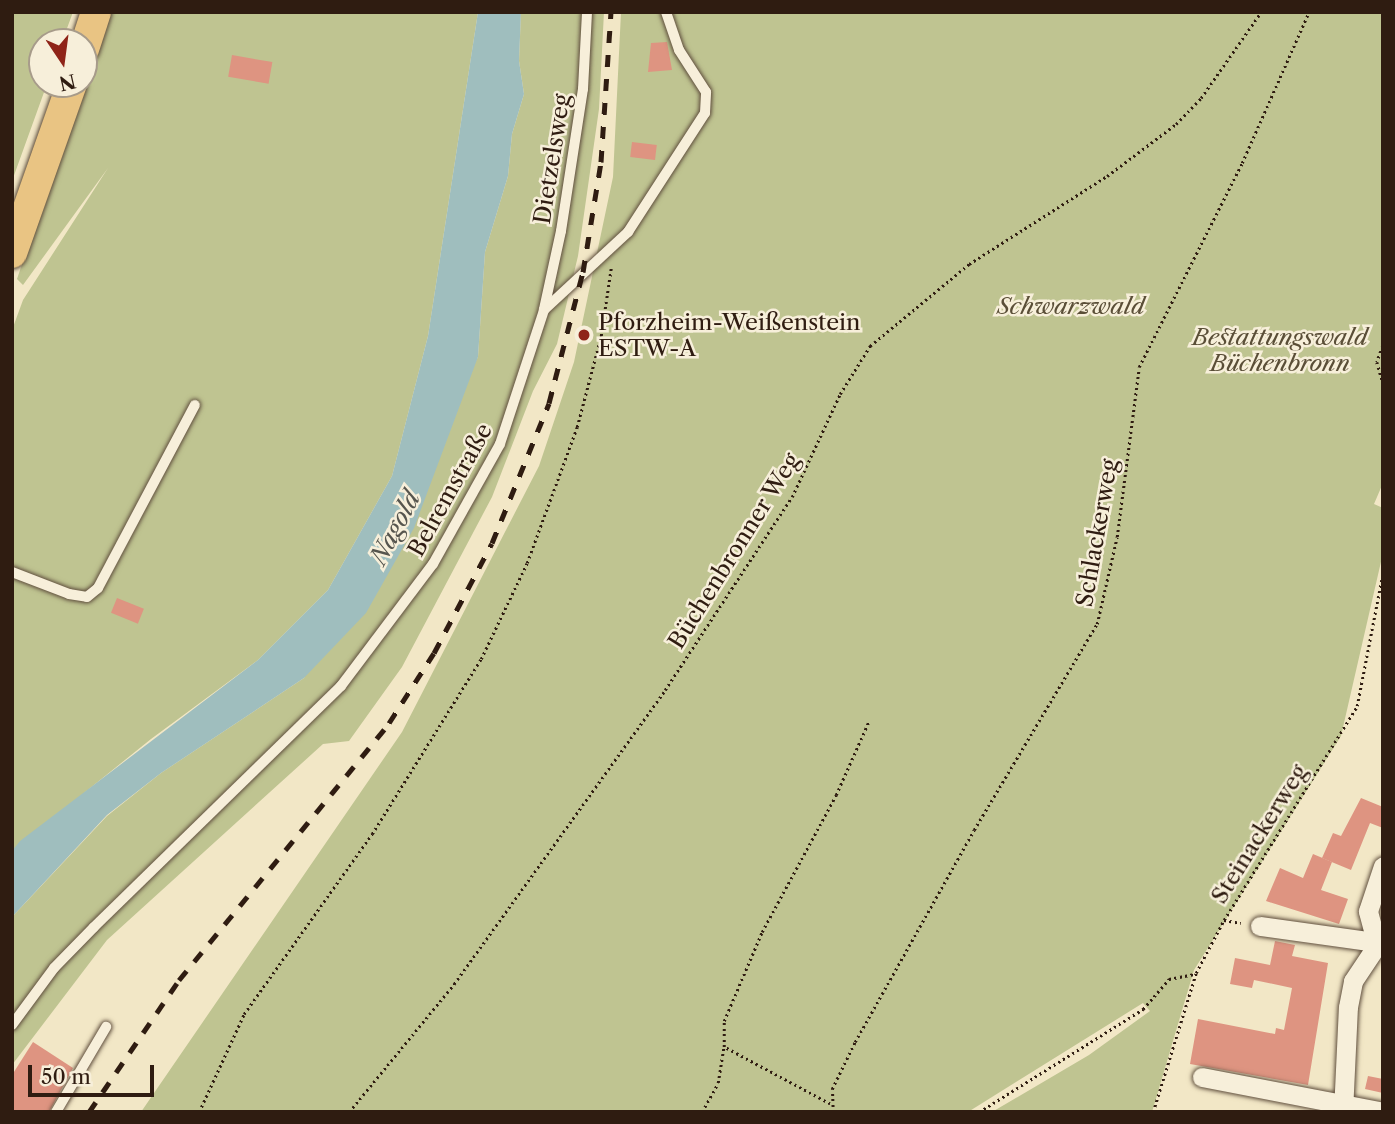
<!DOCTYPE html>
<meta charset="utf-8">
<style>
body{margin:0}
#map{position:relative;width:1395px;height:1124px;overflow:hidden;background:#f2e7c6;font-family:"Libre Caslon Text",serif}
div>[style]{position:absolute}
.green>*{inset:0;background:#bfc491}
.water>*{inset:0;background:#9fbebe}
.building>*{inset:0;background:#de9481;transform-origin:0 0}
.path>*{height:2.5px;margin-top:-1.25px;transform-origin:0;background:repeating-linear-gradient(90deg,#2f1c11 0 2px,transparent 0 5.5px)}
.roads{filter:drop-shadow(0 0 2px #604f3e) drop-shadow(0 0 2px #604f3e)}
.service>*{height:10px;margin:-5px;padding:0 5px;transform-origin:5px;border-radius:5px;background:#f7efda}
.minor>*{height:19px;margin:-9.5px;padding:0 9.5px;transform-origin:9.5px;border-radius:9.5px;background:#f7efda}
.primary>*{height:30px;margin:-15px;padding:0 15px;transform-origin:15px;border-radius:15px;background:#e9c483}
.rail>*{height:5px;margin-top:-2.5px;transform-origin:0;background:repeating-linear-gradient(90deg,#2f1c11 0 12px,transparent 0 24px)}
.dots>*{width:19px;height:19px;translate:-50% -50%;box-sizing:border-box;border:4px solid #f7efda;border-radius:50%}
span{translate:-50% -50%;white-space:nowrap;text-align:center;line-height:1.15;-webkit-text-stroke:5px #f7efda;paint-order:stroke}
.street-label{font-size:23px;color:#2f1c11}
.park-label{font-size:23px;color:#5a4e37;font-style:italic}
.poi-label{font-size:23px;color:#2f1c11}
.left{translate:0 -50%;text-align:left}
.water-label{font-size:24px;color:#56554e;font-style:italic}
.frame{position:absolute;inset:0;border:14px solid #2f1c11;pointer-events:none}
.north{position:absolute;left:28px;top:28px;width:70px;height:70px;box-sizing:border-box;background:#f7efda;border:2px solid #a79b8a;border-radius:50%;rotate:167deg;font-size:19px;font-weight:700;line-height:28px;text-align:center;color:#2f1c11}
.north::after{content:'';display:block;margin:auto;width:24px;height:32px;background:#8f2418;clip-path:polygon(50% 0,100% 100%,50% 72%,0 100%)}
.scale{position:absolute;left:28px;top:1065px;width:126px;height:32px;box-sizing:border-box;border:4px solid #2f1c11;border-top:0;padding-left:9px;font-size:21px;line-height:24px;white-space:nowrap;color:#2f1c11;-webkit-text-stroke:5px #f7efda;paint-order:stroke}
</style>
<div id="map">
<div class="green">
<i style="clip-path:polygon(12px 12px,73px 12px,62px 42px,42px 42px,42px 84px,47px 84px,12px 181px)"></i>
<i style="clip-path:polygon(107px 12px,478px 12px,428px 336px,392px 476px,328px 590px,258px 660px,151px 739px,12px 851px,12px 330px,23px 300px,108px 168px,23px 285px,17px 279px)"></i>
<i style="clip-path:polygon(521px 12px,604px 12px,599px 109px,578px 256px,557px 344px,533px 391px,492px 497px,402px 667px,349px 741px,323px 744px,107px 940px,12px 1065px,12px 917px,107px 816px,161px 773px,304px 678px,478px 357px,485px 252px,508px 176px,512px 134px,524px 94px,519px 61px)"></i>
<i style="clip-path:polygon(621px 12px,1383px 12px,1383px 483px,1374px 504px,1383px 508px,1383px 553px,1341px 736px,1194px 970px,1152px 1112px,992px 1112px,1089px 1055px,1150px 1011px,1143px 1003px,968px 1112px,141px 1112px,402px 732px,539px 466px,574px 362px,613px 177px)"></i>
</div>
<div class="water">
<i style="clip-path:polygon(478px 12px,521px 12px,519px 61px,524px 94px,512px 134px,508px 176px,485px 252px,478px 357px,414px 528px,366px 613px,304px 678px,161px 773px,107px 815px,12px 917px,12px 851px,20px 841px,258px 660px,328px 590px,392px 476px,428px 336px)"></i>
</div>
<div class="building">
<i style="clip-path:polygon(667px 42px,672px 70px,648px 72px,651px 43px)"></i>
<i style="left:232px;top:55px;width:41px;height:22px;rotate:10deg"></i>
<i style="left:632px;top:142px;width:25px;height:15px;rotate:7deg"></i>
<i style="left:117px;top:598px;width:29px;height:16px;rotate:22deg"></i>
<i style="clip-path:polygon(1361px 798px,1383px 807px,1383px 828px,1370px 823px,1351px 870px,1322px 858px,1333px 833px,1341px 836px)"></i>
<i style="clip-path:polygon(1313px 854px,1332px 862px,1321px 890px,1348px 899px,1339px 924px,1266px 901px,1280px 868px,1303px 878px)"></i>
<i style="clip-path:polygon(1275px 941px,1295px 945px,1292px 956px,1328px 963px,1308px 1085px,1190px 1064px,1198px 1019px,1275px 1034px,1276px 1028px,1284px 1030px,1292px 988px,1254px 980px,1252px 988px,1230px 984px,1235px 958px,1270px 965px)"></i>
<i style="clip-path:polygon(33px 1042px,73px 1068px,49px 1112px,12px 1112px,12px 1075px)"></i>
<i style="clip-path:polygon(1368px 1076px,1383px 1079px,1383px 1093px,1365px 1089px)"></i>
</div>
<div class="path">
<i style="left:1383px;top:346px;width:17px;rotate:111deg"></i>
<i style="left:1377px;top:362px;width:22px;rotate:74deg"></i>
<i style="left:1224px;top:920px;width:17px;rotate:10deg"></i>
<i style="left:830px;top:1104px;width:120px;rotate:-151.7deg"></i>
<i style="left:724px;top:1047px;width:26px;rotate:-90deg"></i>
<i style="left:724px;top:1021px;width:97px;rotate:-66.9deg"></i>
<i style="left:762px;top:932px;width:156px;rotate:-61.6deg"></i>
<i style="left:836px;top:795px;width:81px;rotate:-66deg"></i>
<i style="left:199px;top:1112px;width:108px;rotate:-65.3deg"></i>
<i style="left:244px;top:1014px;width:221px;rotate:-54.6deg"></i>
<i style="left:372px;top:834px;width:206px;rotate:-58.1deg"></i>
<i style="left:481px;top:659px;width:106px;rotate:-64.4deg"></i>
<i style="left:527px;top:563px;width:145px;rotate:-69.8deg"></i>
<i style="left:577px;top:427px;width:94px;rotate:-75.2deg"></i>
<i style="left:601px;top:336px;width:69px;rotate:-81.6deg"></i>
<i style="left:349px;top:1112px;width:166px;rotate:-50.6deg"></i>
<i style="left:454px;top:984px;width:362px;rotate:-54.3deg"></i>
<i style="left:665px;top:690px;width:231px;rotate:-56.7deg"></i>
<i style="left:792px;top:497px;width:114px;rotate:-65deg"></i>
<i style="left:840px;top:394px;width:57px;rotate:-58deg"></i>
<i style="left:870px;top:346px;width:129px;rotate:-39.6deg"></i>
<i style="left:969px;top:264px;width:164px;rotate:-32.5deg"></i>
<i style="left:1107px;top:176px;width:86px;rotate:-37deg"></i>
<i style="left:1176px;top:124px;width:36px;rotate:-46deg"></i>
<i style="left:1201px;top:98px;width:105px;rotate:-55.1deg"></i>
<i style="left:702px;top:1112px;width:33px;rotate:-61deg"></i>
<i style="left:718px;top:1083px;width:36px;rotate:-81deg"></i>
<i style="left:833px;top:1112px;width:23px;rotate:-92deg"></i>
<i style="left:832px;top:1089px;width:52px;rotate:-63.9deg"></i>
<i style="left:855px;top:1042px;width:243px;rotate:-60.7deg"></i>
<i style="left:974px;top:830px;width:240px;rotate:-59.2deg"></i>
<i style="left:1097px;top:624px;width:89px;rotate:-77.1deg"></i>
<i style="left:1117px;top:537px;width:171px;rotate:-82.6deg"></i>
<i style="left:1139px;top:367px;width:229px;rotate:-63.2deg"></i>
<i style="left:1242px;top:163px;width:165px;rotate:-66.1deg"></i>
<i style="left:979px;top:1112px;width:194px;rotate:-32.1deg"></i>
<i style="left:1143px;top:1009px;width:40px;rotate:-49deg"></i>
<i style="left:1169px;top:979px;width:26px;rotate:-11deg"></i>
<i style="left:1153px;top:1112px;width:145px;rotate:-72.8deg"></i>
<i style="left:1196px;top:973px;width:60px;rotate:-62.2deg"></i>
<i style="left:1224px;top:920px;width:252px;rotate:-58.1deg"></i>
<i style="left:1357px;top:706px;width:136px;rotate:-79deg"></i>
</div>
<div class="roads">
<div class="service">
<i style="left:544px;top:309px;width:80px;rotate:-77.7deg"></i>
<i style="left:561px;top:231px;width:144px;rotate:-81.2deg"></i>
<i style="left:583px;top:89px;width:77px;rotate:-87deg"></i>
<i style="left:12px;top:572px;width:61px;rotate:21.1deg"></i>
<i style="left:69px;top:594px;width:18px;rotate:9deg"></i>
<i style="left:87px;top:597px;width:14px;rotate:-39deg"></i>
<i style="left:98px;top:588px;width:207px;rotate:-62.1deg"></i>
<i style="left:12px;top:1025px;width:71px;rotate:-53.6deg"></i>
<i style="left:54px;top:968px;width:57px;rotate:-45.7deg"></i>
<i style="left:94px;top:927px;width:345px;rotate:-44.3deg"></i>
<i style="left:341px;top:686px;width:153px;rotate:-53deg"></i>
<i style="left:433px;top:564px;width:137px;rotate:-60.8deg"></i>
<i style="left:500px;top:444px;width:141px;rotate:-71.8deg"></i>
<i style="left:544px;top:310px;width:115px;rotate:-42.9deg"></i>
<i style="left:628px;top:232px;width:142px;rotate:-57.1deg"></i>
<i style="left:705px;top:113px;width:21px;rotate:-87deg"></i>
<i style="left:706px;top:92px;width:50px;rotate:-122.7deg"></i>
<i style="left:679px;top:50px;width:40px;rotate:-108.9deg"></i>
<i style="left:56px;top:1112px;width:99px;rotate:-59.5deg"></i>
</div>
<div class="minor">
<i style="left:1260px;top:926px;width:124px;rotate:7.9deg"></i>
<i style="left:1202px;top:1077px;width:184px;rotate:10.9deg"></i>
<i style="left:1343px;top:1112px;width:105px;rotate:-87.3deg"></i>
<i style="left:1348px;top:1007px;width:26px;rotate:-79deg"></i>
<i style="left:1353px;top:981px;width:43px;rotate:-56.3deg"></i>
<i style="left:1377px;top:945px;width:35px;rotate:-105deg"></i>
<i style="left:1368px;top:911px;width:47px;rotate:-71.6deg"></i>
</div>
<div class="primary">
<i style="left:84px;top:49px;width:39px;rotate:-72deg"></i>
<i style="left:12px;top:253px;width:179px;rotate:-70.5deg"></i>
</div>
</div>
<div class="rail">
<i style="left:89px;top:1112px;width:160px;rotate:-55.7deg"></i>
<i style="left:179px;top:980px;width:332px;rotate:-50.7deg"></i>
<i style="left:389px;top:723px;width:83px;rotate:-57.3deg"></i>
<i style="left:434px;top:653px;width:124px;rotate:-62.2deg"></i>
<i style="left:492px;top:543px;width:151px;rotate:-67.8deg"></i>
<i style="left:549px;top:403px;width:135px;rotate:-75.5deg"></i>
<i style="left:583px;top:272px;width:111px;rotate:-80.7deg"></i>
<i style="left:601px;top:162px;width:150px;rotate:-86.2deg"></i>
</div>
<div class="dots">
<i style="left:584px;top:335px;background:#8f2418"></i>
</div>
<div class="street-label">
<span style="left:552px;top:159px;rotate:-81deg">Dietzelsweg</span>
<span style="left:450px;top:490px;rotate:-61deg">Belremstraße</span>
<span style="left:1097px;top:533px;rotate:-80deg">Schlackerweg</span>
<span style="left:734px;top:551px;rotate:-58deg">Büchenbronner Weg</span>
<span style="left:1259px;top:834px;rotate:-58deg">Steinackerweg</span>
</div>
<div class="park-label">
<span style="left:1071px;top:306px">Schwarzwald</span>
<span style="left:1280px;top:350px">Bestattungswald<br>Büchenbronn</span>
</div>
<div class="poi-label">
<span class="left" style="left:598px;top:335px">Pforzheim-Weißenstein<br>ESTW-A</span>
</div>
<div class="water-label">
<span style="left:395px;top:528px;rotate:-62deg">Nagold</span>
</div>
<div class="frame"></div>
<div class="north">N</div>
<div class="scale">50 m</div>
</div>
